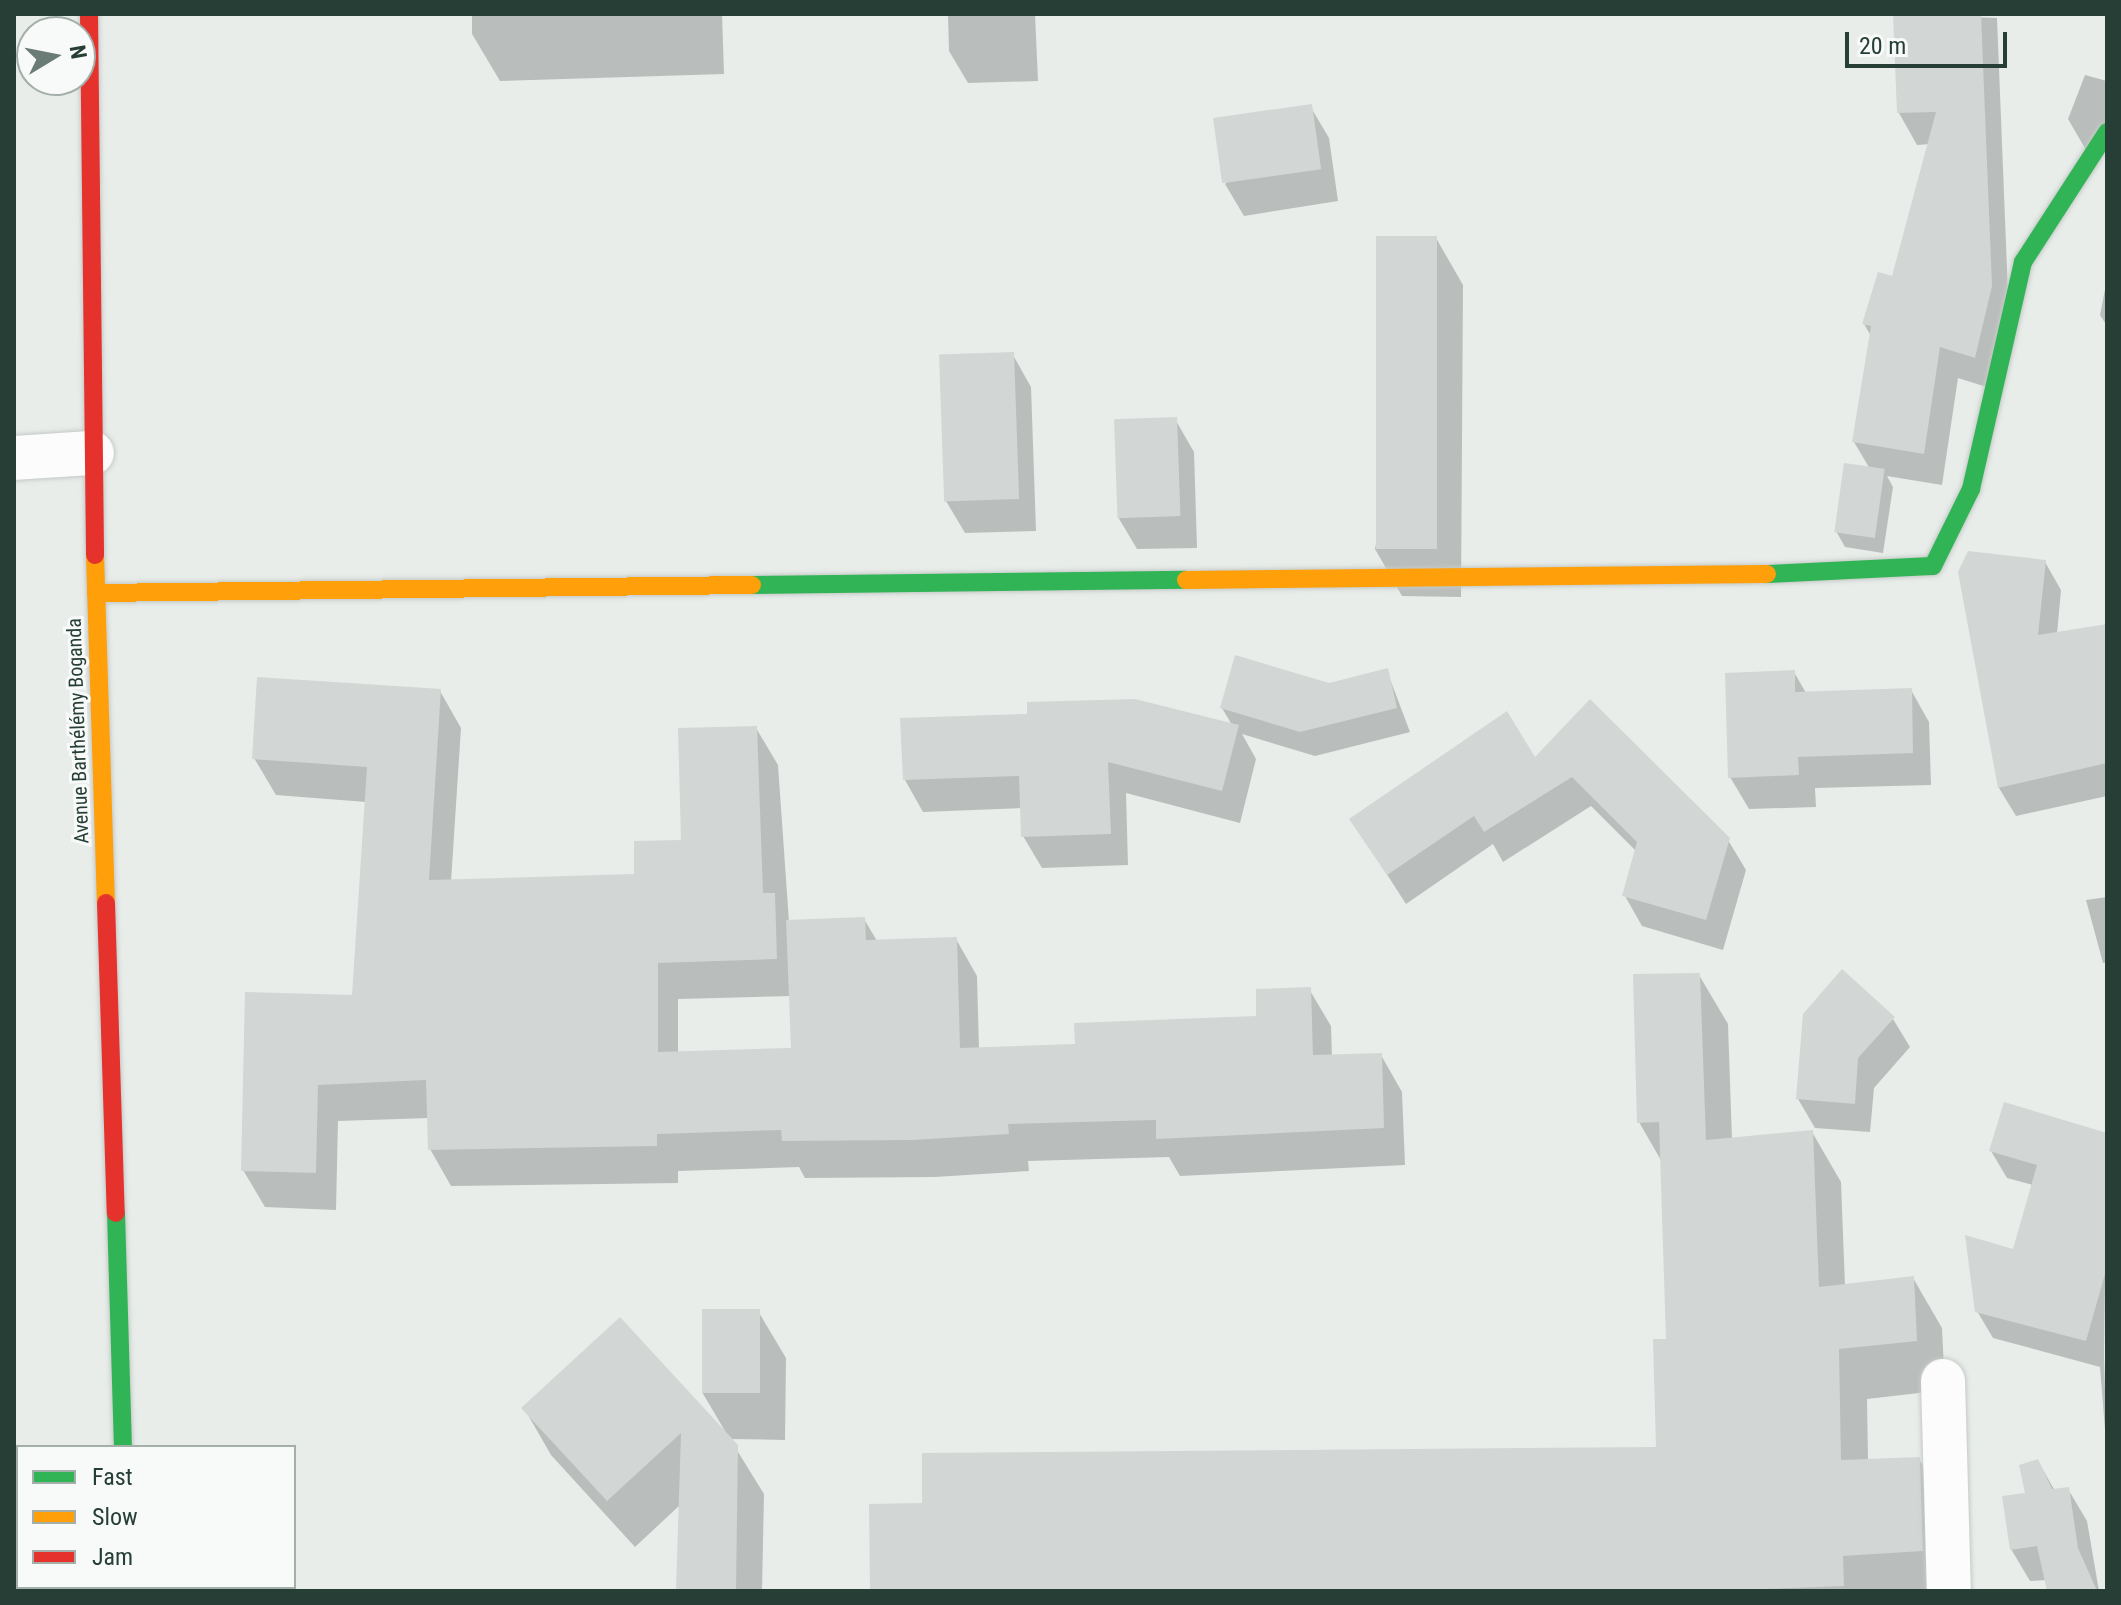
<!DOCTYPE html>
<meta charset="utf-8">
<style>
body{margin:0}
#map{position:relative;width:2121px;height:1605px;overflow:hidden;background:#e8edea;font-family:"Roboto Condensed",sans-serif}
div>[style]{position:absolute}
.shadow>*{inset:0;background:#0003}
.building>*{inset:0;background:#d2d6d4;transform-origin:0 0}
.roads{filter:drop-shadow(0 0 2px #c5cac7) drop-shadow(0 0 2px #c5cac7)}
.street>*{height:44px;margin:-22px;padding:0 22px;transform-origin:22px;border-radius:22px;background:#fcfcfc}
.fast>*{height:18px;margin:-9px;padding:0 9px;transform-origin:9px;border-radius:9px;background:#30b455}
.slow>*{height:18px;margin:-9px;padding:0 9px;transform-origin:9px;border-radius:9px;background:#ff9f0a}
.jam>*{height:18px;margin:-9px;padding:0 9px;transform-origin:9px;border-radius:9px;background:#e5322d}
span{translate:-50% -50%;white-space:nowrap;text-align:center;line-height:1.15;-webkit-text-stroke:6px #f7faf8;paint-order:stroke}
.street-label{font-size:20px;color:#273e36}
.frame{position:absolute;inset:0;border:16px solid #273e36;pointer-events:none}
.legend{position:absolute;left:16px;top:1445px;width:280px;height:144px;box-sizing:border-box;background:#f7faf8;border:2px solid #a4afaa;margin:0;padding:10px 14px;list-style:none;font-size:24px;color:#273e36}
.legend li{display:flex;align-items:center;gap:16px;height:40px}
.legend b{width:40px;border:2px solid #a4afaa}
.north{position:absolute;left:16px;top:16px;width:80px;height:80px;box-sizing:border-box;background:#f7faf8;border:2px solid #a4afaa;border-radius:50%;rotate:80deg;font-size:22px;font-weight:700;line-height:32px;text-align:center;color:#273e36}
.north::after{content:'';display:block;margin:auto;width:28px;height:36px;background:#6b7b75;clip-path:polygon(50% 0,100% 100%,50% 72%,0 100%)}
.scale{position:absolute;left:1845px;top:32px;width:162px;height:36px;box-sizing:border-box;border:4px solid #273e36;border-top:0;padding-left:10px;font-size:24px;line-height:28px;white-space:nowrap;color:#273e36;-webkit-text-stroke:6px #f7faf8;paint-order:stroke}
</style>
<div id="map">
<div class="shadow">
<i style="clip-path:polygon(472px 14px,722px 14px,724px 74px,500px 81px,472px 34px)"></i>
<i style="clip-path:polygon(948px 14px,1035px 14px,1038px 81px,968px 83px,949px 51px)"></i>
<i style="clip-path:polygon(1895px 14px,1997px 18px,2009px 319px,1993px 389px,1958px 378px,1942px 485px,1887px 476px,1893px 487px,1883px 553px,1845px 547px,1836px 531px,1870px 469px,1854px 442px,1871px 336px,1864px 324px,1893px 279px,1930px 144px,1917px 145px,1899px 113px)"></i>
<i style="clip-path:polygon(2085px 75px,2107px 81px,2107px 151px,2086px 150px,2068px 119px)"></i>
<i style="clip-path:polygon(1310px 106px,1329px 138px,1338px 201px,1244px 216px,1225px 184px)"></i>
<i style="clip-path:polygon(1436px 238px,1463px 285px,1461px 597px,1402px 596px,1375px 549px)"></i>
<i style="clip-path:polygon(2107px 279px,2107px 326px,2100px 315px)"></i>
<i style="clip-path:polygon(1013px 355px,1031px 387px,1036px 531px,965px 533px,946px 501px)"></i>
<i style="clip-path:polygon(1175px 419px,1194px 452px,1197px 548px,1137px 549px,1118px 517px)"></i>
<i style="clip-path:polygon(2045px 562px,2061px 590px,2057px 634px,2107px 626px,2107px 796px,2016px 816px,1999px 788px)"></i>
<i style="clip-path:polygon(1387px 671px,1410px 732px,1315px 756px,1242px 734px,1256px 759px,1240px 823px,1126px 793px,1128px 865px,1042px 868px,1023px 836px,1022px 808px,923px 812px,905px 780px,1232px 725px,1222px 708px)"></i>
<i style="clip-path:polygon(1794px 672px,1806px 693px,1911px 690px,1929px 722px,1931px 785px,1815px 788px,1816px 807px,1749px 809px,1730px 777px)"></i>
<i style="clip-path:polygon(evenodd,440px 691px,461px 728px,451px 882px,636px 876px,683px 842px,756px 728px,778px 765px,789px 922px,864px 919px,877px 941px,956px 939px,977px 976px,979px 1049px,1077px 1046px,1258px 1018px,1309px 989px,1331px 1026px,1332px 1057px,1381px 1055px,1402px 1092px,1405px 1165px,1180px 1176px,1169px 1157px,1028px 1161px,1029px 1171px,935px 1177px,805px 1178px,799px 1167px,678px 1171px,678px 1183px,451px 1186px,430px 1149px,429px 1118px,338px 1121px,336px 1210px,265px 1207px,243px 1170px,354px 997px,366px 802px,276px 795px,254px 758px,440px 691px,791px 996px,793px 1050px,678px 1053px,678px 999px,791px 996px)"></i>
<i style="clip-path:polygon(1535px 760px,1728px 840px,1746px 870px,1723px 950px,1642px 926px,1625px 896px,1637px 852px,1591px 806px,1503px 862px,1493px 844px,1406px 904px,1352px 820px)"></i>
<i style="clip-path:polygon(2107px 897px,2107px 962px,2103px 963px,2086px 900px)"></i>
<i style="clip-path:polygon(1699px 975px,1728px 1024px,1732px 1140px,1812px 1132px,1841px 1182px,1845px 1286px,1913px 1278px,1942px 1328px,1945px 1390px,1867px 1399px,1868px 1461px,1919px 1459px,1948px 1509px,1950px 1591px,872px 1591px,924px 1505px,1658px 1449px,1668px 1341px,1662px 1162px,1639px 1122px)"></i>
<i style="clip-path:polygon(1893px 1019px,1910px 1047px,1874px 1088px,1870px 1132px,1815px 1128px,1798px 1099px)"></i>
<i style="clip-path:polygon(2107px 1135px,2104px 1356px,2107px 1455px,2100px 1367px,1993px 1338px,1977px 1311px,2014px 1251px,2033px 1185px,2007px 1178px,1991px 1151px)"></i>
<i style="clip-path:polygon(758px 1311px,786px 1358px,785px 1440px,730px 1439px,764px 1494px,762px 1591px,678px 1591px,680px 1505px,635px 1547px,551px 1455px,524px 1408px,725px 1431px,702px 1392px)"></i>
<i style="clip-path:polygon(2038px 1461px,2055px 1491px,2068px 1489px,2087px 1521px,2099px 1591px,2049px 1591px,2046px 1580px,2030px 1581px,2011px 1549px)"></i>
</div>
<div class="building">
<i style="clip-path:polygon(1893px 14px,1981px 14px,1992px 286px,1975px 358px,1940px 347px,1924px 454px,1852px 442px,1871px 326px,1862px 324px,1878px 272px,1892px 276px,1936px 112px,1897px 113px)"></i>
<i style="left:1312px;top:104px;width:66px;height:100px;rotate:82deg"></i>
<i style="left:1376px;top:236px;width:61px;height:313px"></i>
<i style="left:1014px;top:352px;width:147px;height:75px;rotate:88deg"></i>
<i style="left:1177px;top:417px;width:99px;height:63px;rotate:88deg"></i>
<i style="left:1844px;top:463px;width:41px;height:70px;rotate:8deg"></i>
<i style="clip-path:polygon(1968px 551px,2046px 560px,2038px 635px,2107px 624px,2107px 763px,1998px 788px,1958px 572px)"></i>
<i style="clip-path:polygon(1235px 655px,1329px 683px,1388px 668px,1397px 708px,1300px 732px,1220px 708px)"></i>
<i style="clip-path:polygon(1795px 670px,1795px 692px,1912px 688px,1913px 753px,1798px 757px,1799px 775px,1728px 778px,1725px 673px)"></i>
<i style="clip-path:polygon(257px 677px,441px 689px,429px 880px,634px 874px,634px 841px,681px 840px,678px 728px,757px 726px,763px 893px,775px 893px,777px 959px,658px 963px,658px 1052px,791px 1048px,786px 920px,865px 917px,866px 940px,957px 937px,960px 1048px,1075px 1044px,1074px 1023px,1256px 1016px,1256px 989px,1311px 987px,1313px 1055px,1382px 1053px,1384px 1128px,1156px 1139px,1156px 1120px,1008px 1124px,1009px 1134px,913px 1140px,782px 1141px,781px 1130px,657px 1134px,657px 1146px,428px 1150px,426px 1080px,318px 1085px,316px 1173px,241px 1171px,245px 992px,352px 995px,367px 767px,252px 759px)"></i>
<i style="clip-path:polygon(1135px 699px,1239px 725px,1222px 791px,1108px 762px,1111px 834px,1021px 837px,1019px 776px,903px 780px,900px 718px,1027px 714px,1027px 702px)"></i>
<i style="clip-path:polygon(1590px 699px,1730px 838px,1706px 920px,1622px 896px,1637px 842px,1572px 777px,1484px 832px,1474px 816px,1387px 875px,1349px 819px,1507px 711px,1535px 757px)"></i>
<i style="clip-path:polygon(1842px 969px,1895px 1017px,1858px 1058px,1855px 1104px,1796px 1099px,1803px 1014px)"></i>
<i style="clip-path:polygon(1700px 973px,1706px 1140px,1813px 1130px,1819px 1287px,1914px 1276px,1917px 1341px,1839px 1349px,1841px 1460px,1920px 1457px,1923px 1551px,1843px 1556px,1844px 1586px,1711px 1591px,870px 1591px,869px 1504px,922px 1503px,922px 1453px,1656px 1447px,1653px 1339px,1666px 1339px,1659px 1122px,1637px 1123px,1633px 974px)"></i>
<i style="clip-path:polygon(2004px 1102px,2107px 1133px,2107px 1267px,2086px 1341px,1975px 1312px,1965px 1235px,2013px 1249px,2037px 1165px,1989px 1151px)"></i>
<i style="left:702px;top:1309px;width:58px;height:84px"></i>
<i style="clip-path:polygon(620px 1317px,738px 1445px,736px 1591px,676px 1591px,681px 1433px,607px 1501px,521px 1408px)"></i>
<i style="clip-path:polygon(2038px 1459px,2052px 1489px,2069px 1487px,2078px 1548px,2097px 1591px,2047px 1591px,2037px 1546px,2010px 1550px,2002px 1496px,2025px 1493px,2019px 1465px)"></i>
</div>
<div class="roads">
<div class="street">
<i style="left:14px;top:458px;width:78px;rotate:-3.7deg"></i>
<i style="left:1943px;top:1381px;width:210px;rotate:88.4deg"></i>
</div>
<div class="fast">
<i style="left:1767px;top:574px;width:166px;rotate:-2.8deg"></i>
<i style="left:1933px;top:566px;width:86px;rotate:-63.7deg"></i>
<i style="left:1971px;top:489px;width:233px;rotate:-77.1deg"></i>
<i style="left:2023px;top:262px;width:155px;rotate:-57.1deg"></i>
<i style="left:752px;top:585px;width:434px;rotate:-0.7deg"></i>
<i style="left:116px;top:1213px;width:234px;rotate:88.3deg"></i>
<i style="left:127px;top:1587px;width:4px;rotate:90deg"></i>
</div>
<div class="slow">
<i style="left:95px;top:555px;width:348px;rotate:88.2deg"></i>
<i style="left:1186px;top:580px;width:581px;rotate:-0.59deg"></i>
<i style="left:96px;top:593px;width:656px;rotate:-0.7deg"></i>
</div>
<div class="jam">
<i style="left:89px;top:14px;width:541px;rotate:89.36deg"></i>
<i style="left:106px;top:903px;width:310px;rotate:88.2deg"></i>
</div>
</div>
<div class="street-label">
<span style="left:78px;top:731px;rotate:-92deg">Avenue Barthélémy Boganda</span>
</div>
<div class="frame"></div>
<ul class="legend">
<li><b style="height:10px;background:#30b455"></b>Fast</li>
<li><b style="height:10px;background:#ff9f0a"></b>Slow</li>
<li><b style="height:10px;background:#e5322d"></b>Jam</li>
</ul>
<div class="north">N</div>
<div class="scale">20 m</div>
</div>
